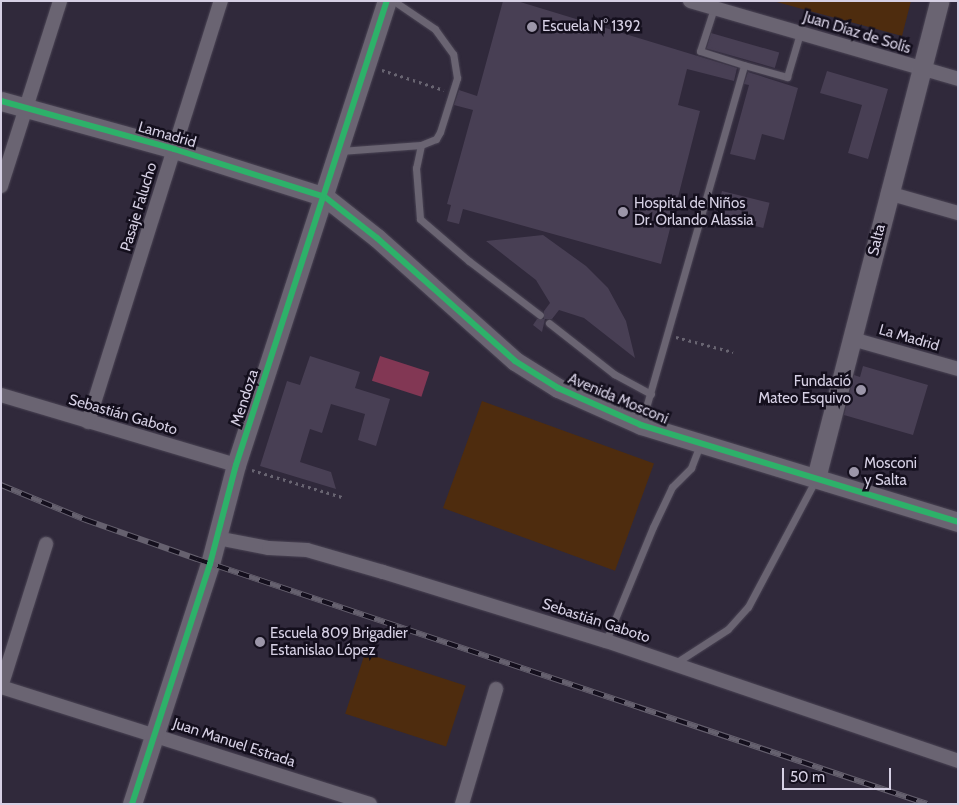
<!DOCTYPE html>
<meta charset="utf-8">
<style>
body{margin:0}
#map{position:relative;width:959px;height:805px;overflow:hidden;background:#30293b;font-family:Cabin,sans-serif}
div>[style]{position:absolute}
.green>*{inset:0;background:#4e2c0e;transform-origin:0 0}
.water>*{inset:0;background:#823754;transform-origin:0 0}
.building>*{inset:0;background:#483f54;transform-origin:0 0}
.path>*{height:2.5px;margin-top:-1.25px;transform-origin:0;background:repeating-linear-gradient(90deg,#686471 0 2.5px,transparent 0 6.5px)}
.roads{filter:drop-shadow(0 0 1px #4a4454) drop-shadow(0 0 1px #4a4454)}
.lane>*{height:7px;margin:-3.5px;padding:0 3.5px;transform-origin:3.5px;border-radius:3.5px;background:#6a6472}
.street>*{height:14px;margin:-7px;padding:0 7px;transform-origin:7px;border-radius:7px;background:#6a6472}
.secondary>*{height:19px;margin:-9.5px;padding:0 9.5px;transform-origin:9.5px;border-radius:9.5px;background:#6a6472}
.rail>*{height:5.5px;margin-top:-2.75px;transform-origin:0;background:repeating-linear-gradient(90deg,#140f1d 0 11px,#66616f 0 22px);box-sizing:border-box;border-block:1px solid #66616f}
.cycleway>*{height:6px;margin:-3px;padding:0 3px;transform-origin:3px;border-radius:3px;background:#2db169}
.dots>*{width:14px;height:14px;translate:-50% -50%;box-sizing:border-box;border:2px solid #140f1d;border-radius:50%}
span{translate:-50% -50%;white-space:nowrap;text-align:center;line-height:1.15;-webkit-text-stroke:5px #140f1d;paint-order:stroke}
.poi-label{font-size:15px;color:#d6d0e4}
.left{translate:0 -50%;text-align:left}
.right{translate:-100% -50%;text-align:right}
.street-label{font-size:15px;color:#d6d0e4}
.frame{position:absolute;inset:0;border:2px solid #d6d0e4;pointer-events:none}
.scale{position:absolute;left:782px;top:768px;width:109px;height:22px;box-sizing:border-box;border:2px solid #d6d0e4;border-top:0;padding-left:6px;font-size:15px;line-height:18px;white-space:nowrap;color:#d6d0e4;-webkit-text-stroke:4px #140f1d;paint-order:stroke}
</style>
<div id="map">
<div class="green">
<i style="clip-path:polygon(773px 1px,911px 1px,902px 36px)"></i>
<i style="left:482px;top:401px;width:183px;height:114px;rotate:20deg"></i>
<i style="left:365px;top:653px;width:106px;height:64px;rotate:18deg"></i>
</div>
<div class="water">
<i style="left:380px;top:356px;width:52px;height:26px;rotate:18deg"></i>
</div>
<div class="building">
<i style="clip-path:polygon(503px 1px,517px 1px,737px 68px,734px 81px,687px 69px,678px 105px,700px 111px,661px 264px,463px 209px,459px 224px,447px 221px,451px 205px,447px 204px,473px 110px,454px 105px,459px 90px,477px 96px)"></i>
<i style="left:711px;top:33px;width:71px;height:16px;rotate:16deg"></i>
<i style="clip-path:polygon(827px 71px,888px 89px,868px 159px,848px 153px,862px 105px,820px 93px)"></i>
<i style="clip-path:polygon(748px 72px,798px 88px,784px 140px,762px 134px,755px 160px,730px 154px,749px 85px,744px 84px)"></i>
<i style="left:722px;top:191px;width:49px;height:26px;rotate:14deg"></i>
<i style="clip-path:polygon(543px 235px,586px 266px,608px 288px,626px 321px,635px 358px,584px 318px,559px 310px,552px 319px,545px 319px,542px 332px,533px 325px,537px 319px,544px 319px,544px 311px,550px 303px,536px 280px,486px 241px)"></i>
<i style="clip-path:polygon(310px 356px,360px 372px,355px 388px,390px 399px,376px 446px,358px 440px,365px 414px,331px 404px,322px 433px,310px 429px,300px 462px,331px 472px,336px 489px,260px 466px,287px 381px,300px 385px)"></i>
<i style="clip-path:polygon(863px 366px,928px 385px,913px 435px,844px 415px,854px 375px,860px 377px)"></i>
</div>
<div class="path">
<i style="left:382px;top:70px;width:65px;rotate:17.9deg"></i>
<i style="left:676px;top:337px;width:59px;rotate:14.7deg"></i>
<i style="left:252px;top:470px;width:94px;rotate:16.7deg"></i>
</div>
<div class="roads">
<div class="lane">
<i style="left:714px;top:8px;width:45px;rotate:108deg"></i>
<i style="left:700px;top:51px;width:46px;rotate:17.7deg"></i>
<i style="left:421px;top:145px;width:24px;rotate:102deg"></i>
<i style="left:416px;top:168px;width:51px;rotate:85.5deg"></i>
<i style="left:420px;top:219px;width:65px;rotate:40.6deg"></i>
<i style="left:469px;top:261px;width:89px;rotate:37.3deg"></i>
<i style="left:340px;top:151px;width:81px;rotate:-4.2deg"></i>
<i style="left:421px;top:145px;width:16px;rotate:-22deg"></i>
<i style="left:436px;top:139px;width:8px;rotate:-60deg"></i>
<i style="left:440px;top:132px;width:57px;rotate:-72.5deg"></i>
<i style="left:457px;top:78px;width:24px;rotate:-99deg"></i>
<i style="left:453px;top:54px;width:31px;rotate:-126deg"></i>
<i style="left:435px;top:29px;width:50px;rotate:-145.7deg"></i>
<i style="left:549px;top:323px;width:83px;rotate:38.1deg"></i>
<i style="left:614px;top:374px;width:42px;rotate:28.4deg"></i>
<i style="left:641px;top:425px;width:374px;rotate:-74deg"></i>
<i style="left:744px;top:65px;width:45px;rotate:15.6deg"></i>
<i style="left:787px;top:77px;width:46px;rotate:-73.5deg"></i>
<i style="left:606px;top:641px;width:123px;rotate:-67.6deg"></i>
<i style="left:653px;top:527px;width:44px;rotate:-64.6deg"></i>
<i style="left:672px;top:487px;width:27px;rotate:-45deg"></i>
<i style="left:691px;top:468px;width:25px;rotate:-69deg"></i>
<i style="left:674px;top:664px;width:64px;rotate:-32.9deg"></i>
<i style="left:728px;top:629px;width:30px;rotate:-48deg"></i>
<i style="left:748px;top:607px;width:145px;rotate:-62deg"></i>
</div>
<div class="street">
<i style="left:690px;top:1px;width:279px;rotate:16.2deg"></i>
<i style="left:1px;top:186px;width:194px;rotate:-72.3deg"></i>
<i style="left:888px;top:193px;width:73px;rotate:15.9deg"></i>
<i style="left:852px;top:339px;width:110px;rotate:15.8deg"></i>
<i style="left:1px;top:395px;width:245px;rotate:16.6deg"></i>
<i style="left:88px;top:422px;width:442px;rotate:-72.5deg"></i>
<i style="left:217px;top:538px;width:53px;rotate:10.9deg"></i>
<i style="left:269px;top:548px;width:38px;rotate:3deg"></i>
<i style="left:307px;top:550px;width:79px;rotate:16.1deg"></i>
<i style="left:383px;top:572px;width:233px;rotate:17.2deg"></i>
<i style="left:606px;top:641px;width:372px;rotate:18.8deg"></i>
<i style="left:1px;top:687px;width:387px;rotate:17.6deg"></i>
<i style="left:1px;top:687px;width:150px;rotate:-72.5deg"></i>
<i style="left:462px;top:804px;width:120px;rotate:-73.5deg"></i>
</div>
<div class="secondary">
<i style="left:1px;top:101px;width:180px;rotate:15.5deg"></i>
<i style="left:174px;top:149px;width:158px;rotate:17.6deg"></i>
<i style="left:325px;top:197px;width:66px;rotate:38.3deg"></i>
<i style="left:377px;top:238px;width:185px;rotate:41.7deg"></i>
<i style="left:515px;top:361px;width:51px;rotate:32.1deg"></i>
<i style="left:558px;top:388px;width:91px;rotate:24deg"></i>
<i style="left:641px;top:425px;width:332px;rotate:17deg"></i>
<i style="left:816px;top:478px;width:493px;rotate:-75.5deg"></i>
<i style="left:132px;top:804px;width:252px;rotate:-72deg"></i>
<i style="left:210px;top:564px;width:102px;rotate:-75.3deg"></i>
<i style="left:236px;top:465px;width:488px;rotate:-72deg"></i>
</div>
</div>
<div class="rail">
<i style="left:1px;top:485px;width:92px;rotate:22.4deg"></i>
<i style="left:86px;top:520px;width:118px;rotate:19.4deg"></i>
<i style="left:197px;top:559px;width:770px;rotate:18.55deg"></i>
</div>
<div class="cycleway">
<i style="left:1px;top:101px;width:180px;rotate:15.5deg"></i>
<i style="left:174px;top:149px;width:158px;rotate:17.6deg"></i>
<i style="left:325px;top:197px;width:66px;rotate:38.3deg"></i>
<i style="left:377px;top:238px;width:185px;rotate:41.7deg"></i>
<i style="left:515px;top:361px;width:51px;rotate:32.1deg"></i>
<i style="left:558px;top:388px;width:91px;rotate:24deg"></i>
<i style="left:641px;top:425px;width:332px;rotate:17deg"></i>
<i style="left:132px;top:804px;width:252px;rotate:-72deg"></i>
<i style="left:210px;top:564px;width:102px;rotate:-75.3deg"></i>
<i style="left:236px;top:465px;width:488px;rotate:-72deg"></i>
</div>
<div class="dots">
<i style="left:532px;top:27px;background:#9c96a9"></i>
<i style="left:623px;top:212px;background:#9c96a9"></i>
<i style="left:861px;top:390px;background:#9c96a9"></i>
<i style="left:854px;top:472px;background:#9c96a9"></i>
<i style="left:260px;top:642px;background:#9c96a9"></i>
</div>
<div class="poi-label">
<span class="left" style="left:542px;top:27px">Escuela N° 1392</span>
<span class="left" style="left:634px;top:212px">Hospital de Niños<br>Dr. Orlando Alassia</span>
<span class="right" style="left:851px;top:390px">Fundació<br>Mateo Esquivo</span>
<span class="left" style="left:864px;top:472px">Mosconi<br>y Salta</span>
<span class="left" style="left:270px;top:642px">Escuela 809 Brigadier<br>Estanislao López</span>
</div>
<div class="street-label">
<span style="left:857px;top:33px;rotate:17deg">Juan Díaz de Solís</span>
<span style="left:167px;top:135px;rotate:16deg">Lamadrid</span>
<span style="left:139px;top:207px;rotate:-73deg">Pasaje Falucho</span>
<span style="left:877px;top:240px;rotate:-76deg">Salta</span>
<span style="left:909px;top:338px;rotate:16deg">La Madrid</span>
<span style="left:245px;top:398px;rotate:-72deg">Mendoza</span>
<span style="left:618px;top:399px;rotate:23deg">Avenida Mosconi</span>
<span style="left:123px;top:415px;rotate:16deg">Sebastián Gaboto</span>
<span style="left:596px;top:621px;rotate:18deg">Sebastián Gaboto</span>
<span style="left:234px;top:743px;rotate:18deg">Juan Manuel Estrada</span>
</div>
<div class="frame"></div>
<div class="scale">50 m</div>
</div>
